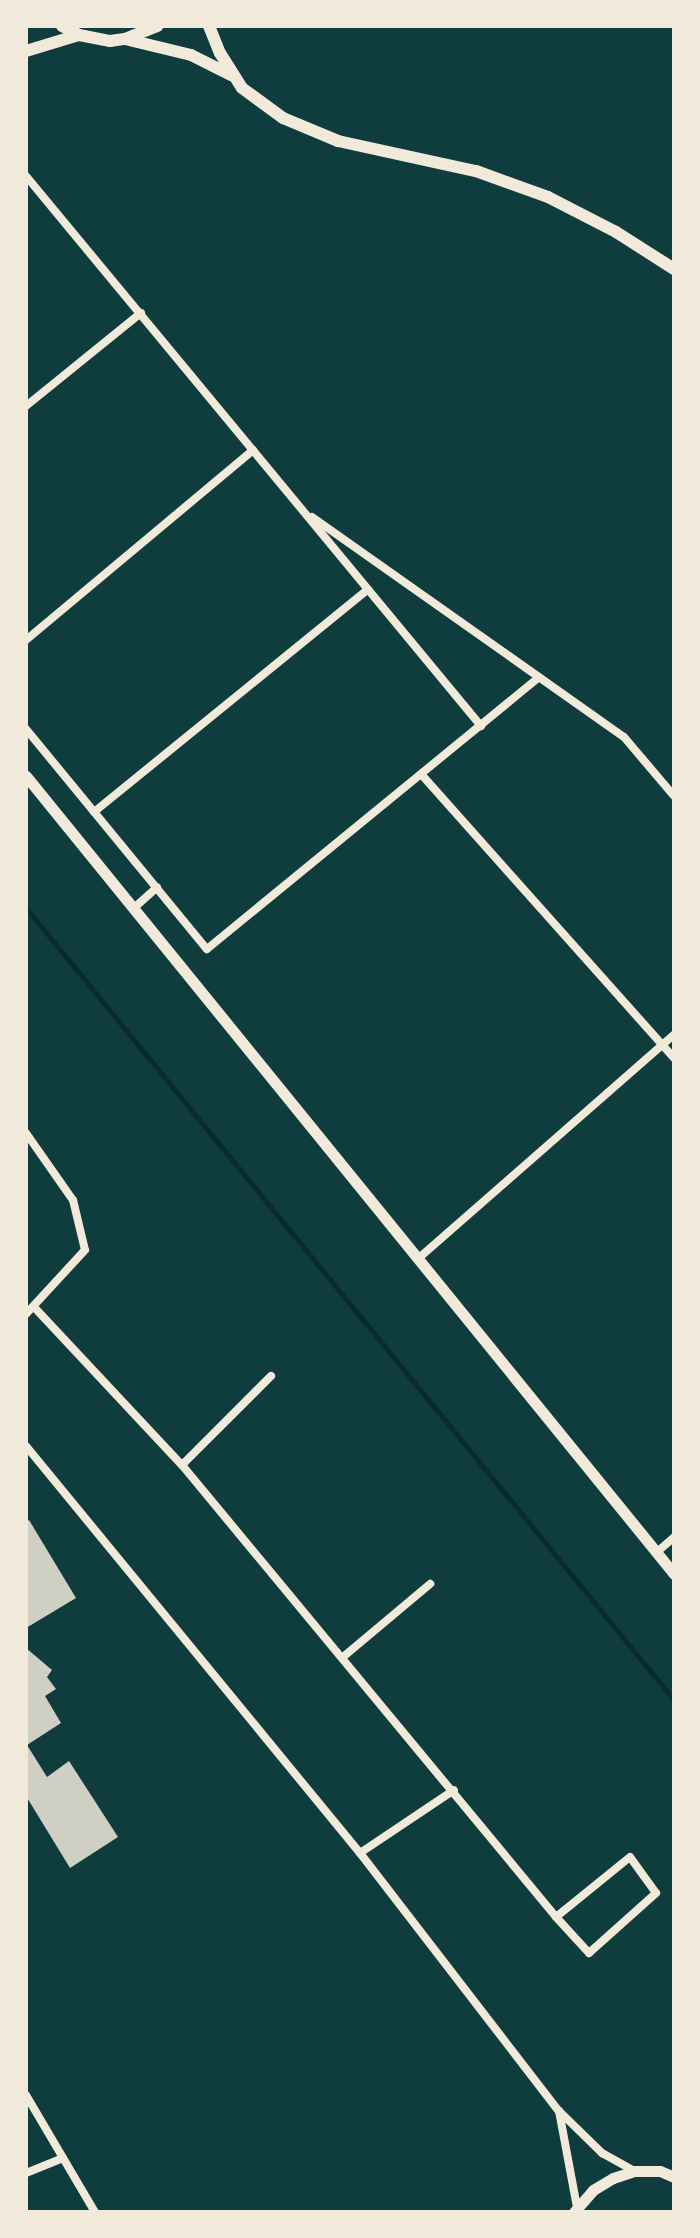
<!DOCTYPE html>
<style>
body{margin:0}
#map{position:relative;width:700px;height:2238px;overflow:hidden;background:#0f3d3e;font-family:"DejaVu Sans",sans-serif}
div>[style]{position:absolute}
.stream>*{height:5px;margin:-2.5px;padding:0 2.5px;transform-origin:2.5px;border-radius:2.5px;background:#0a2a2b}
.building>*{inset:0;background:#cfcfc3}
.minor>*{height:8px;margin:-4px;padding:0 4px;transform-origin:4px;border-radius:4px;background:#f1e9da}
.tertiary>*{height:11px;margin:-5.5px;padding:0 5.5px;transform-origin:5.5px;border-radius:5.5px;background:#f1e9da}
.secondary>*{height:12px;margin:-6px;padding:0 6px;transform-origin:6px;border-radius:6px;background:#f1e9da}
span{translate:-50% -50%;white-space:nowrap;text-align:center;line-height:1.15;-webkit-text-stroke:7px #f1e9da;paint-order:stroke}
.frame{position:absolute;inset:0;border:28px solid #f1e9da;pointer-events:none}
</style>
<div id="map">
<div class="stream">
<i style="left:26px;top:908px;width:1023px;rotate:50.71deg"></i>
</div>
<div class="building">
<i style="clip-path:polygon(29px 1520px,76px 1598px,26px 1628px,26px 1522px)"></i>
<i style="clip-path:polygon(26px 1648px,52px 1670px,47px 1677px,56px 1689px,45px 1696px,61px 1723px,27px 1745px,47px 1777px,69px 1761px,118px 1837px,70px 1868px,26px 1796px)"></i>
</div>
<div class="minor">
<i style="left:26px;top:176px;width:714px;rotate:50.4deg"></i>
<i style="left:26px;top:406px;width:148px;rotate:-39deg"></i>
<i style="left:312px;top:517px;width:382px;rotate:35.2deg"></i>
<i style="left:624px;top:737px;width:77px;rotate:49.7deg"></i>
<i style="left:26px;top:640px;width:296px;rotate:-39.9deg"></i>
<i style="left:26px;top:729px;width:285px;rotate:50.6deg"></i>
<i style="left:207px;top:949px;width:429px;rotate:-39.3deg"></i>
<i style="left:421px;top:774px;width:380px;rotate:48.3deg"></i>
<i style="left:94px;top:812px;width:353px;rotate:-39.1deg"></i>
<i style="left:134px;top:908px;width:31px;rotate:-42deg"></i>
<i style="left:26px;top:1133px;width:82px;rotate:55deg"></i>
<i style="left:73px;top:1200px;width:51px;rotate:76.5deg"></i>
<i style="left:85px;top:1250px;width:87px;rotate:132.7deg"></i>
<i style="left:420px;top:1257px;width:337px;rotate:-41.2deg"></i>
<i style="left:34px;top:1307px;width:216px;rotate:46.9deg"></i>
<i style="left:182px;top:1465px;width:587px;rotate:50.39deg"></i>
<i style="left:556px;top:1917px;width:49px;rotate:47.5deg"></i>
<i style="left:589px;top:1953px;width:90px;rotate:-41.8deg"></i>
<i style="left:656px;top:1893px;width:44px;rotate:-125.8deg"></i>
<i style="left:630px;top:1857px;width:95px;rotate:141deg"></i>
<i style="left:26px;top:1446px;width:527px;rotate:50.63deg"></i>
<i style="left:360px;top:1853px;width:324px;rotate:52.4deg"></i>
<i style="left:558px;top:2110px;width:62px;rotate:44.3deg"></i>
<i style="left:602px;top:2153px;width:38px;rotate:29deg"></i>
<i style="left:182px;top:1465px;width:126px;rotate:-45deg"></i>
<i style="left:657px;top:1552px;width:23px;rotate:-41deg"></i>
<i style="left:343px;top:1657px;width:114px;rotate:-40deg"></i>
<i style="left:360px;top:1853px;width:113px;rotate:-33.8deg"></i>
<i style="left:26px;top:2095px;width:136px;rotate:59.5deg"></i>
<i style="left:559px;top:2111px;width:98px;rotate:79.4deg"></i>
<i style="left:26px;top:2173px;width:40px;rotate:-22deg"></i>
</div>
<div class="tertiary">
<i style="left:26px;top:776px;width:1028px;rotate:50.92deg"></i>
<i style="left:574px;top:2212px;width:29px;rotate:-49deg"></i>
<i style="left:593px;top:2190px;width:23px;rotate:-31deg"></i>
<i style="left:613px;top:2178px;width:23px;rotate:-18deg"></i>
<i style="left:635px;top:2171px;width:25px"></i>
<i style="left:660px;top:2171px;width:15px;rotate:23deg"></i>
</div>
<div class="secondary">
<i style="left:62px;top:26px;width:19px;rotate:28deg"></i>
<i style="left:79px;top:35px;width:32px;rotate:11deg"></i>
<i style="left:110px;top:41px;width:15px;rotate:-8deg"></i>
<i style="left:125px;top:39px;width:35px;rotate:-22deg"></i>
<i style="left:209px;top:26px;width:29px;rotate:68deg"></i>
<i style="left:220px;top:53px;width:41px;rotate:57.8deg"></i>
<i style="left:242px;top:88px;width:51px;rotate:36.2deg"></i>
<i style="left:283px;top:118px;width:60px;rotate:22.7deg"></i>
<i style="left:338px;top:141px;width:141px;rotate:12.3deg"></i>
<i style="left:476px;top:171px;width:77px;rotate:19.9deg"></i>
<i style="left:548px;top:197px;width:76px;rotate:27.2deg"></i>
<i style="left:616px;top:232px;width:69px;rotate:32.5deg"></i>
<i style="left:125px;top:39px;width:68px;rotate:13.6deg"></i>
<i style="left:191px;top:55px;width:45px;rotate:26.6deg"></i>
<i style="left:26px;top:51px;width:55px;rotate:-16.8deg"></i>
</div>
<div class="frame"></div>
</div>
